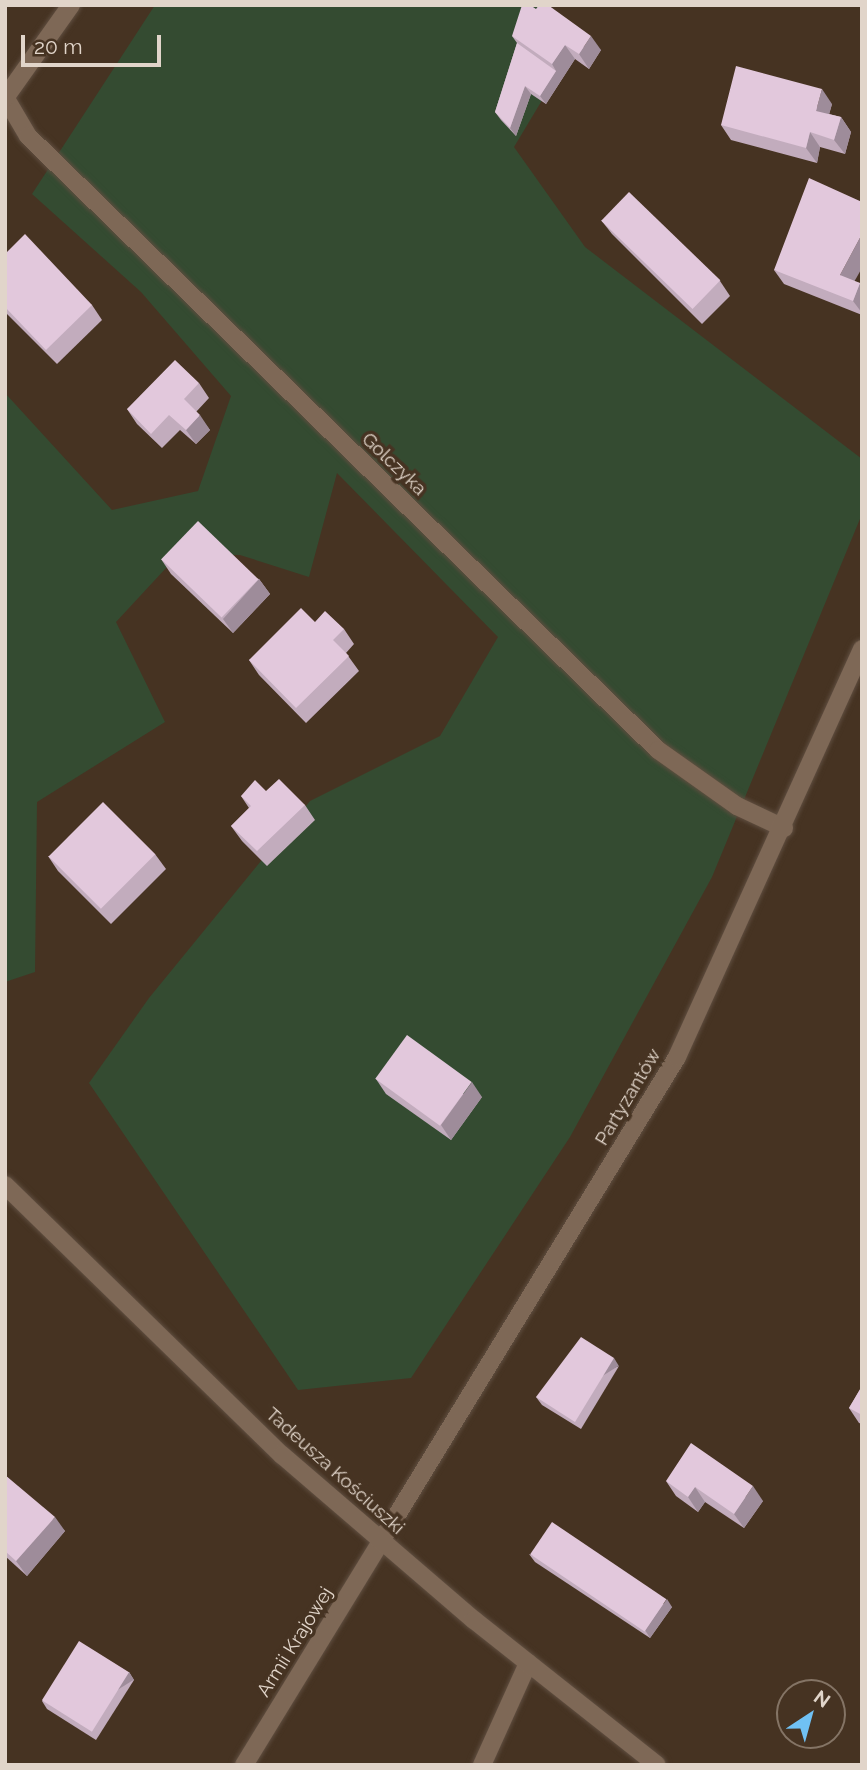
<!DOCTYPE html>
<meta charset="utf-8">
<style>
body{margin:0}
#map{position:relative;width:867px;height:1770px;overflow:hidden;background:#463322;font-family:Raleway,sans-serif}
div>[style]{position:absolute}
.green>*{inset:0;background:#344b31}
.roads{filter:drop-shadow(0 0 2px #5f4e40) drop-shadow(0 0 2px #5f4e40)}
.minor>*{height:18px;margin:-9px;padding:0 9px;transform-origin:9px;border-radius:9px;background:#7e6856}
.tertiary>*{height:18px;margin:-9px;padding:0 9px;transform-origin:9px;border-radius:9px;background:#7e6856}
.secondary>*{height:18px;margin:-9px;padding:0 9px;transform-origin:9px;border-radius:9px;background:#7e6856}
.wall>*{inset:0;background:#c2acbd}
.shaded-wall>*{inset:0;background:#9e8c9a;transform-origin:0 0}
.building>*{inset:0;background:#e2c8dc;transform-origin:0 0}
span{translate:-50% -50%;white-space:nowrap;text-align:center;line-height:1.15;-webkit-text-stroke:7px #463322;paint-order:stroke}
.street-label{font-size:19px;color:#e1d5ca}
.frame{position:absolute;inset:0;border:7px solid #e1d5ca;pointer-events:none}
.north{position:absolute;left:776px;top:1679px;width:70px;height:70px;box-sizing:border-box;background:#463322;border:2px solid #847465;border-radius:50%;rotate:36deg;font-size:19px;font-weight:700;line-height:28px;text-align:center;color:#e1d5ca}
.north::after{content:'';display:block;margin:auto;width:24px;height:32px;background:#70c1f4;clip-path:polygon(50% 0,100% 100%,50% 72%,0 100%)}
.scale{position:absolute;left:21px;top:35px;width:140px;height:32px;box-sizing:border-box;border:4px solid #e1d5ca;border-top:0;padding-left:9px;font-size:21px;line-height:24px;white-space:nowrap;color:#e1d5ca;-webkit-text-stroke:5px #463322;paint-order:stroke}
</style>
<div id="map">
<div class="green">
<i style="clip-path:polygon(155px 5px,538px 5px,556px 77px,514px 147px,585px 247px,862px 459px,862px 514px,712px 877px,570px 1137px,411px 1378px,298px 1390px,89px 1083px,149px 998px,310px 801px,440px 736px,498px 637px,337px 473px,309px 577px,240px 555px,179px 554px,116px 622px,165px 722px,37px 802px,35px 972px,5px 982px,5px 393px,112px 510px,198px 491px,231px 396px,141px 292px,32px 194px)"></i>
</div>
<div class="roads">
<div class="minor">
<i style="left:5px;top:97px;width:45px;rotate:59.5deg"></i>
<i style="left:28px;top:136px;width:880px;rotate:44.26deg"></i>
<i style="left:658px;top:750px;width:97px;rotate:35.3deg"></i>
<i style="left:737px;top:806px;width:52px;rotate:25.1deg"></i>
<i style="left:5px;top:98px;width:114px;rotate:-54.6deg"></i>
<i style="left:244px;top:1765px;width:263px;rotate:-58.5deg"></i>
<i style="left:482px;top:1765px;width:112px;rotate:-65.7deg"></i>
</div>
<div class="tertiary">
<i style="left:381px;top:1541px;width:567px;rotate:-58.55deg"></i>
<i style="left:677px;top:1057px;width:448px;rotate:-65.6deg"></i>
</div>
<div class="secondary">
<i style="left:5px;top:1185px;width:387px;rotate:44.3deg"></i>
<i style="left:282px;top:1455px;width:253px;rotate:40.7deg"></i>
<i style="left:474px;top:1620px;width:233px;rotate:38.4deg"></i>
</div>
</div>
<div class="wall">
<i style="clip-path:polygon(512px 36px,601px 50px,589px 69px,575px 59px,546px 104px,531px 94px,516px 136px,501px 120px,495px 112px,517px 43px)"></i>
<i style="clip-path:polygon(832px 104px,829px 114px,841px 117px,851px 132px,845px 154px,820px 147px,817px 163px,731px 140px,721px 125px)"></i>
<i style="clip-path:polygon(601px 220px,720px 281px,730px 296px,702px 324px,612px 234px)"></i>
<i style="clip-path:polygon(5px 254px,92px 305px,102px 320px,57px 364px,5px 312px)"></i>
<i style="clip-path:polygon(774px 270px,860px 283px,862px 286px,862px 315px,784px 284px)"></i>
<i style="clip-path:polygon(199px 383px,209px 398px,196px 412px,210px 430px,196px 444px,180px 430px,162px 448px,137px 424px,127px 409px)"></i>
<i style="clip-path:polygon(161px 559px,259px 579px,270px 594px,233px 633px,171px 574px)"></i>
<i style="clip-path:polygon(315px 622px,344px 629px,354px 644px,346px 653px,359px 671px,306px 723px,259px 675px,249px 660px)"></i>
<i style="clip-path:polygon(266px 791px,305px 805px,315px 820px,267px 866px,242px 841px,231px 826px,249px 808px,241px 796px)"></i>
<i style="clip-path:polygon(155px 854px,166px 869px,111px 924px,58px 871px,48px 856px)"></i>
<i style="clip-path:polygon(376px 1079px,482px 1097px,451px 1140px,386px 1094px)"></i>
<i style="clip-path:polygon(619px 1366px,581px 1429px,542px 1405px,536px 1397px)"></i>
<i style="clip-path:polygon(862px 1386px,862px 1424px,859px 1423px,849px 1408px)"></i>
<i style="clip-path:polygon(5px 1475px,65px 1531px,27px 1576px,5px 1556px)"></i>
<i style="clip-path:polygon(666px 1481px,763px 1501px,744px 1528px,705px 1502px,698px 1512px,676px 1496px)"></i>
<i style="clip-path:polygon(529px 1554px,672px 1607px,650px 1638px,535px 1562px)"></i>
<i style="clip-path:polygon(129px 1672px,134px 1680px,96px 1740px,47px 1709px,42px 1701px)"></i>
</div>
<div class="shaded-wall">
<i style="clip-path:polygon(591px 36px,601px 50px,589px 69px,579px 54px)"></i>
<i style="clip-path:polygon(565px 45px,575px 59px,546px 104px,540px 96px,556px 71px,552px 64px)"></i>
<i style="clip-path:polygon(525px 86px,531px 94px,516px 136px,510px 128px)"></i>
<i style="clip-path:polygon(822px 89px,832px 104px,826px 126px,816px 111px)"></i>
<i style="clip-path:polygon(841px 117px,851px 132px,845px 154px,834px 140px)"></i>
<i style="clip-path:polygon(810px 132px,820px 147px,817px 163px,806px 148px)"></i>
<i style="clip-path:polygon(862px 234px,862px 268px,850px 289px,840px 275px)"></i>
<i style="clip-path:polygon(860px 283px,862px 286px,862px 313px,853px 301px)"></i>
<i style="clip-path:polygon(200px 415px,210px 430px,196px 444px,186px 430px)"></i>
<i style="clip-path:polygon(259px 579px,270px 594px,233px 633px,223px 619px)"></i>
<i style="clip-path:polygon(472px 1082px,482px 1097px,451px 1140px,441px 1125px)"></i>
<i style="left:614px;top:1358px;width:9px;height:75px;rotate:58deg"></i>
<i style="clip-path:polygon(753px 1486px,763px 1501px,744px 1528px,734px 1514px)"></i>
<i style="clip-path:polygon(695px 1487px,705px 1502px,698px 1512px,688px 1497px)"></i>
<i style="clip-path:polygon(55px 1517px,65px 1531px,27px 1576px,16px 1561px)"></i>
<i style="clip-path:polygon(667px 1599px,672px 1607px,650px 1638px,645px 1630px)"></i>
<i style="left:129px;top:1672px;width:9px;height:71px;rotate:58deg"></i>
</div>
<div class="building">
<i style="clip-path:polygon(522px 5px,530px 5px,536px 9px,539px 5px,548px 5px,591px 36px,579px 54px,565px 45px,552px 64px,512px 36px)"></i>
<i style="clip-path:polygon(517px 43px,556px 71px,540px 96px,525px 86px,510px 128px,495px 112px)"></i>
<i style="clip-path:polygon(736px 66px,822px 89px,816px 111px,841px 117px,834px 140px,810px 132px,806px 148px,721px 125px)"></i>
<i style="clip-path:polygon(809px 178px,862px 202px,862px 234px,840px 275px,860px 283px,853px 301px,774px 270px)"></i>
<i style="left:629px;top:192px;width:127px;height:40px;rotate:44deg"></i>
<i style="clip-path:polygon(25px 234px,92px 305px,46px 350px,5px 307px,5px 254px)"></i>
<i style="clip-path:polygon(175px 360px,199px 383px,184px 399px,200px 415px,186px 430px,169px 415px,151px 434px,127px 409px)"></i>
<i style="left:198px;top:521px;width:84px;height:53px;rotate:44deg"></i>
<i style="clip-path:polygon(301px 608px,315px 622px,325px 611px,344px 629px,333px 640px,349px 656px,296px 708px,249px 660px)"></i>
<i style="clip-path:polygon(279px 779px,305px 805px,257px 851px,231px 826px,251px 806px,241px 796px,255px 780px,266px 791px)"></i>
<i style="left:103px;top:802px;width:74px;height:77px;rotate:45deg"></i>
<i style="left:407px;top:1035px;width:80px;height:54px;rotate:36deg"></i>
<i style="clip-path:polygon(581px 1337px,614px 1358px,575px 1422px,536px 1397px)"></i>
<i style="clip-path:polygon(862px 1386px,862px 1415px,849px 1408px)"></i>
<i style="clip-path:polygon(691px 1443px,753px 1486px,734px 1514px,695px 1487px,688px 1497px,666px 1481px)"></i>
<i style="clip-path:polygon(5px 1475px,55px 1517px,16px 1561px,5px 1551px)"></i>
<i style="left:552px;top:1522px;width:138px;height:39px;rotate:34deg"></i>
<i style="left:79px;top:1641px;width:59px;height:70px;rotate:32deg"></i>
</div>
<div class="street-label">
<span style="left:394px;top:464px;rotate:44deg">Golczyka</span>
<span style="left:628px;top:1097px;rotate:-59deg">Partyzantów</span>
<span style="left:335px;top:1471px;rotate:42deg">Tadeusza Kościuszki</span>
<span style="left:295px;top:1642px;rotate:-58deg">Armii Krajowej</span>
</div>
<div class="frame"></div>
<div class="north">N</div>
<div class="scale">20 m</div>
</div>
